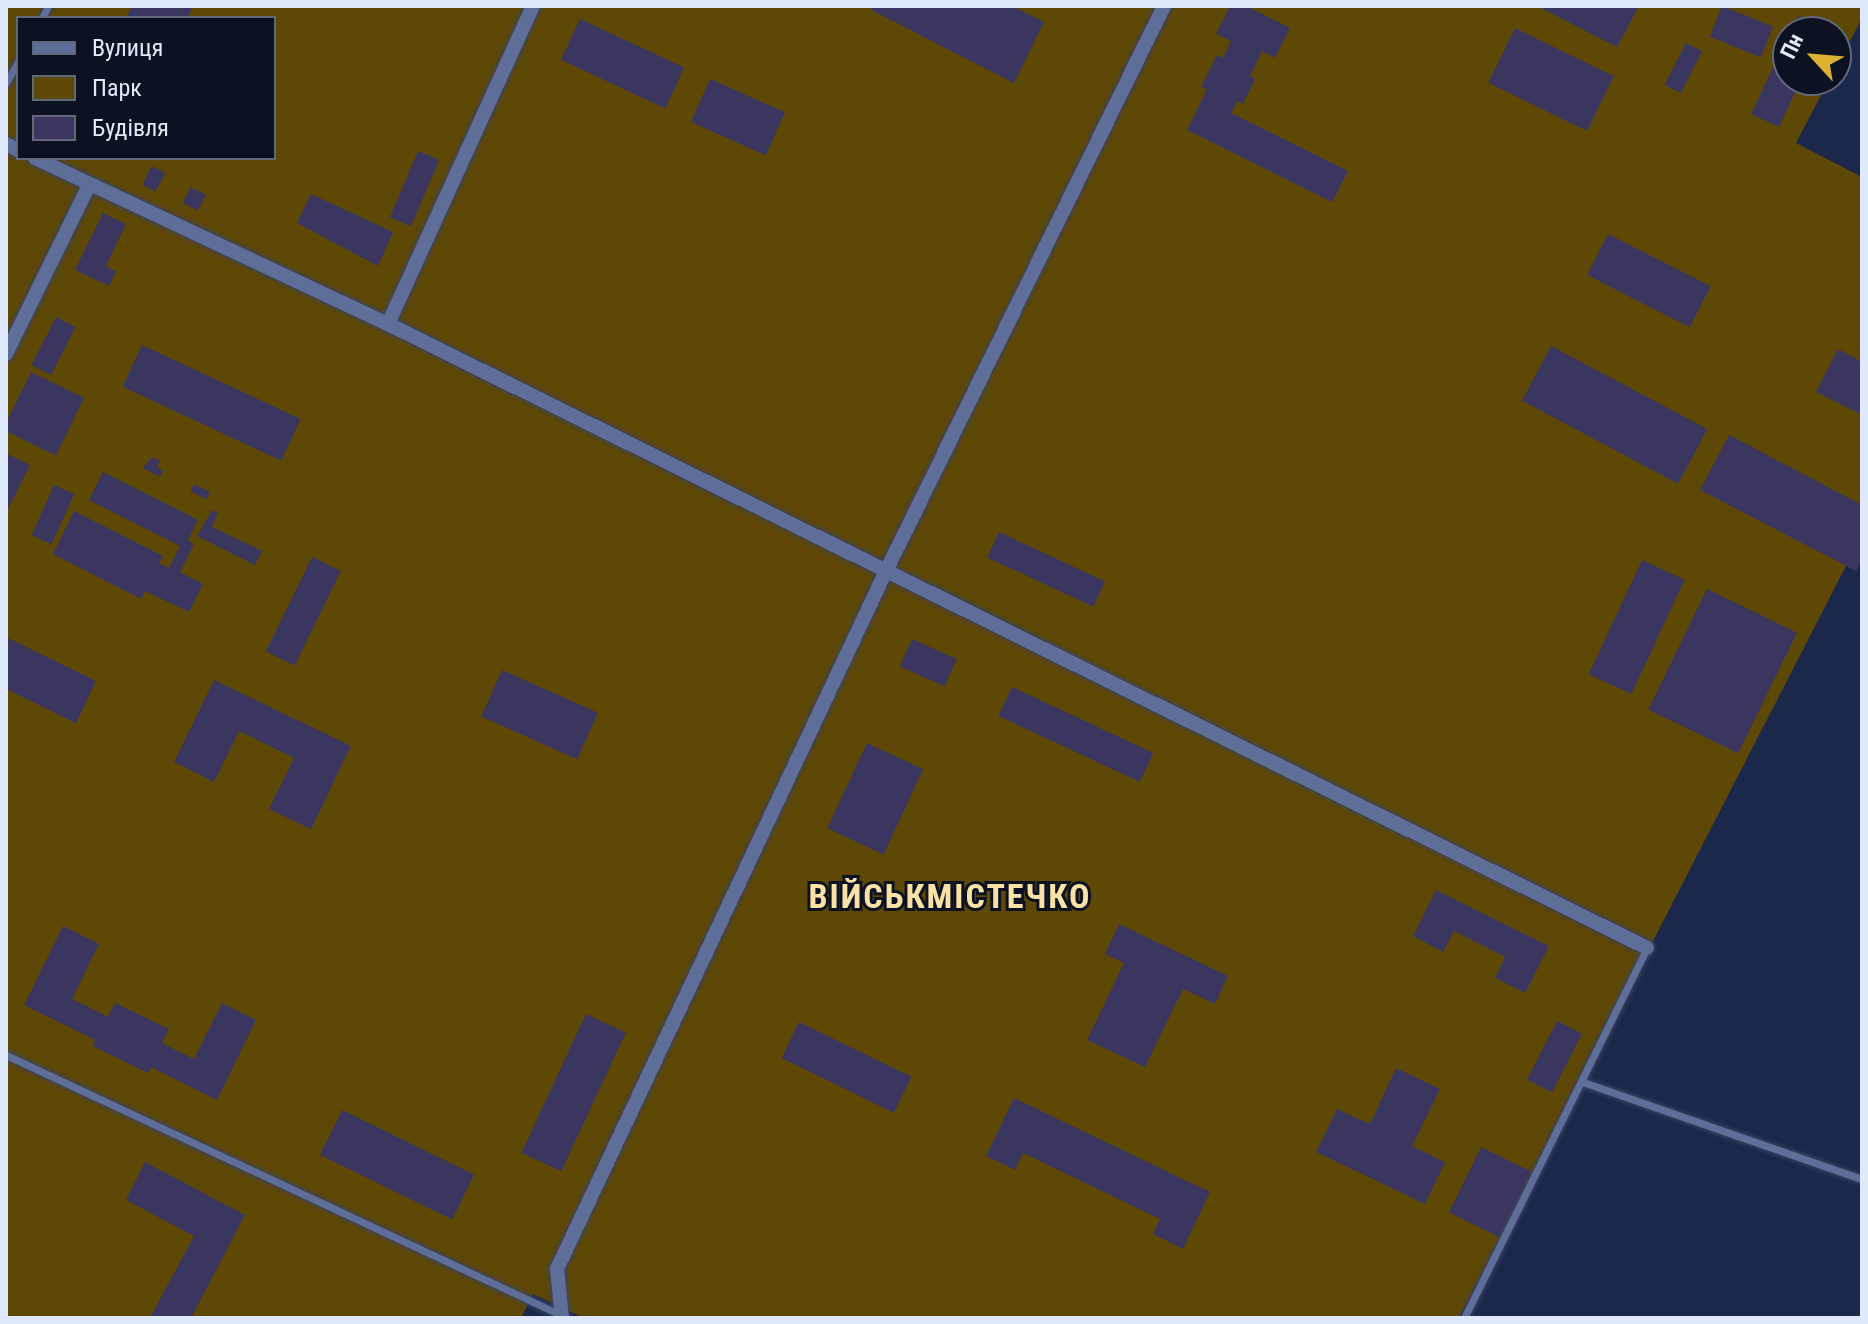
<!DOCTYPE html>
<meta charset="utf-8">
<style>
body{margin:0}
#map{position:relative;width:1868px;height:1324px;overflow:hidden;background:#1b284c;font-family:"Roboto Condensed",sans-serif}
div>[style]{position:absolute}
.green>*{inset:0;background:#5e4805}
.building>*{inset:0;background:#3b365f;transform-origin:0 0}
.roads{filter:drop-shadow(0 0 2px #3b4362) drop-shadow(0 0 2px #3b4362)}
.lane>*{height:7px;margin:-3.5px;padding:0 3.5px;transform-origin:3.5px;border-radius:3.5px;background:#5e6e98}
.street>*{height:14px;margin:-7px;padding:0 7px;transform-origin:7px;border-radius:7px;background:#5e6e98}
span{translate:-50% -50%;white-space:nowrap;text-align:center;line-height:1.15;-webkit-text-stroke:6px #0c1222;paint-order:stroke}
.district-label{font-size:34px;color:#fae2a7;font-weight:700;letter-spacing:2px}
.frame{position:absolute;inset:0;border:8px solid #e1e9fd;pointer-events:none}
.legend{position:absolute;left:16px;top:16px;width:260px;height:144px;box-sizing:border-box;background:#0c1222;border:2px solid #61687a;margin:0;padding:10px 14px;list-style:none;font-size:24px;color:#e1e9fd}
.legend li{display:flex;align-items:center;gap:16px;height:40px}
.legend b{width:40px;border:2px solid #61687a}
.north{position:absolute;left:1772px;top:16px;width:80px;height:80px;box-sizing:border-box;background:#0c1222;border:2px solid #61687a;border-radius:50%;rotate:296deg;font-size:22px;font-weight:700;line-height:32px;text-align:center;color:#e1e9fd}
.north::after{content:'';display:block;margin:auto;width:28px;height:36px;background:#deb133;clip-path:polygon(50% 0,100% 100%,50% 72%,0 100%)}
</style>
<div id="map">
<div class="green">
<i style="clip-path:polygon(evenodd,6px 6px,1862px 6px,1862px 18px,1836px 68px,1836px 32px,1788px 32px,1788px 80px,1829px 80px,1796px 143px,1862px 177px,1862px 535px,1459px 1318px,584px 1318px,533px 1294px,521px 1318px,6px 1318px,6px 6px,18px 18px,274px 18px,274px 158px,18px 158px,18px 18px)"></i>
</div>
<div class="building">
<i style="clip-path:polygon(132px 6px,193px 6px,188px 18px,126px 18px)"></i>
<i style="clip-path:polygon(873px 6px,1012px 6px,1044px 22px,1014px 83px,871px 10px)"></i>
<i style="clip-path:polygon(1230px 6px,1246px 6px,1290px 28px,1275px 58px,1262px 51px,1250px 76px,1255px 79px,1243px 104px,1237px 101px,1231px 113px,1348px 171px,1332px 202px,1187px 130px,1207px 89px,1201px 87px,1217px 55px,1223px 58px,1231px 41px,1216px 34px)"></i>
<i style="clip-path:polygon(1537px 6px,1639px 6px,1617px 47px)"></i>
<i style="left:1722px;top:6px;width:55px;height:33px;rotate:22deg"></i>
<i style="clip-path:polygon(1798px 16px,1826px 29px,1824px 32px,1790px 32px)"></i>
<i style="left:580px;top:19px;width:115px;height:45px;rotate:25deg"></i>
<i style="left:1515px;top:28px;width:110px;height:61px;rotate:26deg"></i>
<i style="clip-path:polygon(1788px 36px,1788px 80px,1801px 80px,1779px 127px,1751px 114px)"></i>
<i style="left:1686px;top:43px;width:18px;height:47px;rotate:27deg"></i>
<i style="left:710px;top:79px;width:82px;height:47px;rotate:24deg"></i>
<i style="left:418px;top:151px;width:23px;height:72px;rotate:23deg"></i>
<i style="left:152px;top:166px;width:15px;height:21px;rotate:28deg"></i>
<i style="left:191px;top:187px;width:17px;height:18px;rotate:28deg"></i>
<i style="clip-path:polygon(311px 194px,393px 232px,378px 266px,297px 223px)"></i>
<i style="clip-path:polygon(103px 213px,126px 224px,106px 266px,116px 271px,109px 286px,75px 270px)"></i>
<i style="left:1608px;top:234px;width:115px;height:46px;rotate:27deg"></i>
<i style="left:56px;top:317px;width:22px;height:54px;rotate:27deg"></i>
<i style="left:142px;top:345px;width:175px;height:46px;rotate:25deg"></i>
<i style="left:1551px;top:346px;width:177px;height:62px;rotate:28deg"></i>
<i style="clip-path:polygon(1838px 349px,1862px 362px,1862px 415px,1816px 392px)"></i>
<i style="left:31px;top:372px;width:59px;height:64px;rotate:26deg"></i>
<i style="clip-path:polygon(1729px 435px,1862px 505px,1862px 559px,1856px 571px,1700px 490px)"></i>
<i style="clip-path:polygon(6px 453px,30px 465px,6px 513px)"></i>
<i style="clip-path:polygon(152px 457px,160px 461px,157px 467px,163px 470px,160px 477px,143px 468px)"></i>
<i style="clip-path:polygon(103px 472px,198px 520px,188px 540px,194px 544px,180px 572px,203px 584px,189px 612px,145px 591px,141px 599px,53px 554px,74px 511px,163px 556px,159px 563px,169px 568px,180px 546px,89px 500px)"></i>
<i style="left:194px;top:484px;width:18px;height:8px;rotate:27deg"></i>
<i style="left:54px;top:485px;width:22px;height:55px;rotate:24deg"></i>
<i style="clip-path:polygon(212px 510px,218px 513px,212px 527px,262px 551px,255px 565px,197px 536px)"></i>
<i style="left:999px;top:532px;width:117px;height:28px;rotate:25deg"></i>
<i style="left:312px;top:557px;width:32px;height:105px;rotate:26deg"></i>
<i style="left:1642px;top:560px;width:47px;height:126px;rotate:25deg"></i>
<i style="left:1707px;top:589px;width:100px;height:134px;rotate:26deg"></i>
<i style="clip-path:polygon(6px 637px,96px 681px,76px 723px,6px 689px)"></i>
<i style="left:912px;top:639px;width:49px;height:30px;rotate:24deg"></i>
<i style="left:502px;top:670px;width:105px;height:51px;rotate:24deg"></i>
<i style="clip-path:polygon(214px 680px,351px 746px,311px 829px,269px 809px,294px 758px,239px 731px,214px 782px,174px 762px)"></i>
<i style="left:1012px;top:687px;width:156px;height:32px;rotate:25deg"></i>
<i style="left:867px;top:743px;width:62px;height:94px;rotate:25deg"></i>
<i style="clip-path:polygon(1436px 890px,1549px 946px,1525px 993px,1495px 978px,1505px 957px,1454px 931px,1443px 952px,1413px 936px)"></i>
<i style="clip-path:polygon(1119px 924px,1228px 976px,1215px 1004px,1183px 989px,1145px 1067px,1087px 1040px,1124px 963px,1105px 954px)"></i>
<i style="clip-path:polygon(63px 926px,99px 944px,72px 999px,108px 1017px,115px 1003px,169px 1029px,162px 1043px,194px 1059px,222px 1003px,256px 1020px,217px 1100px,151px 1067px,148px 1073px,93px 1046px,95px 1040px,24px 1005px)"></i>
<i style="left:586px;top:1014px;width:44px;height:153px;rotate:25deg"></i>
<i style="left:1557px;top:1021px;width:28px;height:66px;rotate:27deg"></i>
<i style="left:799px;top:1022px;width:125px;height:40px;rotate:26deg"></i>
<i style="clip-path:polygon(1396px 1068px,1440px 1089px,1412px 1146px,1445px 1162px,1425px 1204px,1316px 1152px,1337px 1109px,1370px 1124px)"></i>
<i style="clip-path:polygon(1014px 1098px,1210px 1192px,1183px 1249px,1153px 1234px,1160px 1219px,1023px 1153px,1015px 1170px,986px 1156px)"></i>
<i style="left:342px;top:1110px;width:147px;height:50px;rotate:26deg"></i>
<i style="left:1481px;top:1147px;width:57px;height:73px;rotate:26deg"></i>
<i style="clip-path:polygon(145px 1162px,245px 1215px,191px 1318px,151px 1316px,194px 1236px,126px 1200px)"></i>
</div>
<div class="roads">
<div class="lane">
<i style="left:42px;top:18px;width:13px;rotate:-63deg"></i>
<i style="left:6px;top:83px;width:25px;rotate:-61deg"></i>
<i style="left:6px;top:1055px;width:613px;rotate:25.1deg"></i>
<i style="left:1583px;top:1082px;width:295px;rotate:19.2deg"></i>
<i style="left:1464px;top:1318px;width:413px;rotate:-63.7deg"></i>
</div>
<div class="street">
<i style="left:6px;top:144px;width:13px;rotate:27deg"></i>
<i style="left:35px;top:158px;width:390px;rotate:25.2deg"></i>
<i style="left:388px;top:324px;width:1405px;rotate:26.36deg"></i>
<i style="left:388px;top:324px;width:349px;rotate:-65.5deg"></i>
<i style="left:6px;top:354px;width:188px;rotate:-63.8deg"></i>
<i style="left:562px;top:1318px;width:49px;rotate:-95.8deg"></i>
<i style="left:557px;top:1269px;width:774px;rotate:-64.76deg"></i>
<i style="left:887px;top:569px;width:627px;rotate:-63.8deg"></i>
</div>
</div>
<div class="district-label">
<span style="left:950px;top:897px">ВІЙСЬКМІСТЕЧКО</span>
</div>
<div class="frame"></div>
<ul class="legend">
<li><b style="height:10px;background:#5e6e98"></b>Вулиця</li>
<li><b style="height:22px;background:#5e4805"></b>Парк</li>
<li><b style="height:22px;background:#3b365f"></b>Будівля</li>
</ul>
<div class="north">Пн</div>
</div>
